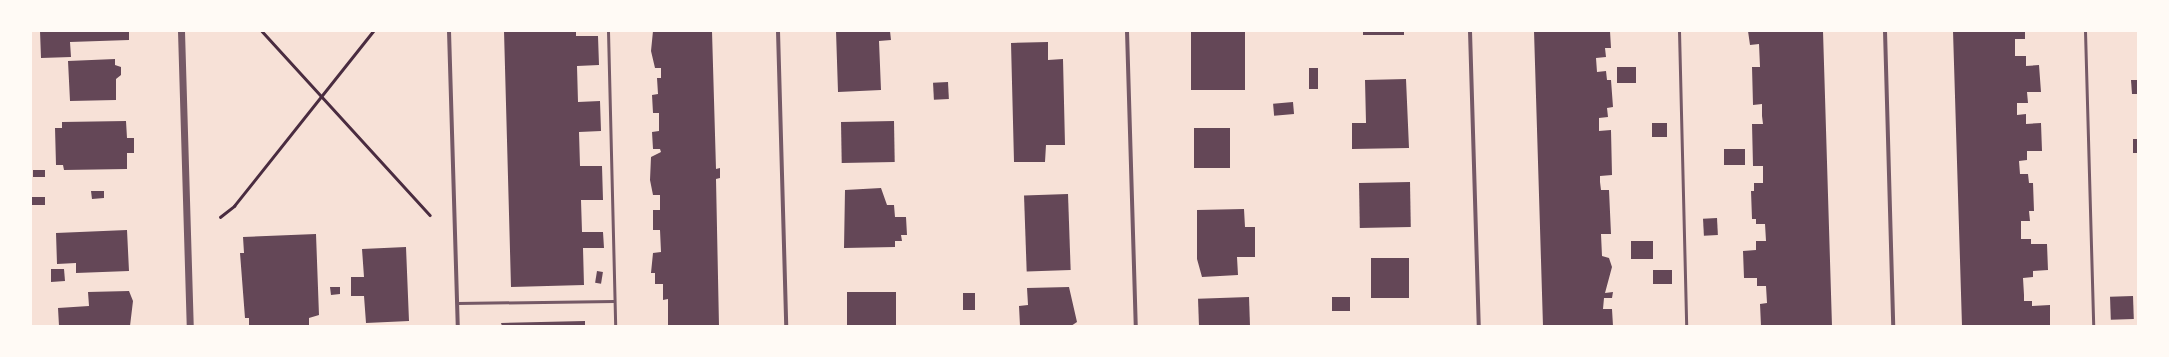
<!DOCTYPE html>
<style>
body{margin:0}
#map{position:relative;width:2169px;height:357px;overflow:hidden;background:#f7e1d7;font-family:"Work Sans",sans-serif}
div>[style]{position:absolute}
.building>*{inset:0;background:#644757;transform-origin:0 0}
.path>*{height:2.5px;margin:-1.25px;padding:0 1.25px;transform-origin:1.25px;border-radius:1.25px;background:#4a2c40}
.service>*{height:3px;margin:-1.5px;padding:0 1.5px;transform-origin:1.5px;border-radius:1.5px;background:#755966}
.minor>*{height:4px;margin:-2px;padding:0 2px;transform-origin:2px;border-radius:2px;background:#755966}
.tertiary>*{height:7px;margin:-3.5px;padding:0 3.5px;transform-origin:3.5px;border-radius:3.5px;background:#755966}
span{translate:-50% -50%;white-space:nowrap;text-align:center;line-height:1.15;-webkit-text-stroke:3.5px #fffaf5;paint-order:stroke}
.frame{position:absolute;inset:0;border:32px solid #fffaf5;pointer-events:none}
</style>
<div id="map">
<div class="building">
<i style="clip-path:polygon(40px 31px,129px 31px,129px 40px,70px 42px,71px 57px,41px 58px)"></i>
<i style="clip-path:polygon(504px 31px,576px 31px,576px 36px,598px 36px,599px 65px,577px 66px,578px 102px,600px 101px,601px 131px,579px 132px,580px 166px,602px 166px,603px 200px,581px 200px,582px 232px,603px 232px,604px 248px,583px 248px,584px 285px,511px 287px)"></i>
<i style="clip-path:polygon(653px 31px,712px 31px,716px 169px,720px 168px,720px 178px,716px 179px,719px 326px,668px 326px,668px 299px,663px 300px,663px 284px,655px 284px,655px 273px,651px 273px,653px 253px,661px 252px,660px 230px,653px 230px,653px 210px,660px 210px,660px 195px,653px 195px,650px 180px,651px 157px,661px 152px,660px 149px,653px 149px,652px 132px,659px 131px,659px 113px,653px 113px,652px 95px,658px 94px,657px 78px,661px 78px,661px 68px,655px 68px,651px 51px)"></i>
<i style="clip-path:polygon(836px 31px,890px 31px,891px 40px,879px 41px,881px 90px,838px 92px)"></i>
<i style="left:1191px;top:31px;width:54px;height:59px"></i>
<i style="left:1363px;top:31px;width:41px;height:4px"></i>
<i style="clip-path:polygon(1534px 31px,1610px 31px,1611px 48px,1605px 48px,1606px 57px,1596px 58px,1597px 72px,1606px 71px,1607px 80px,1611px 80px,1613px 107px,1607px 108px,1608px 117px,1599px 118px,1599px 131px,1611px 130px,1612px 175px,1600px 176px,1600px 182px,1601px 190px,1609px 190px,1611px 234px,1601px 234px,1602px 256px,1609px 258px,1612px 267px,1605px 293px,1613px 292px,1612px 298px,1604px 298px,1603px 309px,1612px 309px,1613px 326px,1543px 326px)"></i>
<i style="clip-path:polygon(1748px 31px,1823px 31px,1832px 326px,1761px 326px,1760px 304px,1767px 303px,1766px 286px,1757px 286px,1757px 278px,1744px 278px,1743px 251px,1756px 250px,1756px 241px,1766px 241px,1765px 224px,1756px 224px,1756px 219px,1752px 219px,1751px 191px,1754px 191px,1754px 183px,1763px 183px,1763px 166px,1753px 166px,1752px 124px,1763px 124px,1762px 116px,1762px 104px,1753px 105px,1752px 67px,1760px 67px,1759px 44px,1750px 45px)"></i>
<i style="clip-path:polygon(1953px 31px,2025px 31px,2025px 39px,2015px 39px,2015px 56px,2026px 56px,2026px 66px,2039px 65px,2041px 92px,2027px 92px,2028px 103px,2017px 103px,2017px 115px,2026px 114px,2026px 124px,2041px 123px,2042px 151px,2027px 151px,2027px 160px,2019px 161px,2020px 174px,2028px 174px,2029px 183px,2033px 183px,2034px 211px,2029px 211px,2030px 221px,2021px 221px,2021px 239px,2031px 239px,2031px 244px,2047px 244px,2048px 270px,2033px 271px,2033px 277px,2023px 278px,2024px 295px,2024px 301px,2032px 301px,2032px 306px,2050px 305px,2050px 326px,1962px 326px)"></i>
<i style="clip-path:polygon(1048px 42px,1048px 60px,1063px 59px,1065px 145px,1046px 145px,1045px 162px,1014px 162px,1011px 43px)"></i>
<i style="clip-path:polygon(115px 59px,115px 65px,121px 67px,121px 75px,116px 79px,116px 100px,70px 101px,68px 61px)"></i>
<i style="left:1636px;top:67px;width:16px;height:19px;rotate:90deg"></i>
<i style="left:1318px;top:68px;width:21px;height:9px;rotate:90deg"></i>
<i style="clip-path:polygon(1406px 79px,1409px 148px,1352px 149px,1352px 123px,1366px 123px,1365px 80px)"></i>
<i style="clip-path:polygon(2131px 80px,2138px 80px,2138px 94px,2132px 94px)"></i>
<i style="left:948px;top:82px;width:17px;height:15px;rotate:87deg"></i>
<i style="left:1293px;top:102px;width:12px;height:20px;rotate:85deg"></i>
<i style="clip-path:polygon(126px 121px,127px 138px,134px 138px,134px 153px,127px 153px,127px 169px,64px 170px,63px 165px,56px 165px,55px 128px,62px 128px,62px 122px)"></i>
<i style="left:894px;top:121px;width:41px;height:53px;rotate:89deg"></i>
<i style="left:1652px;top:123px;width:15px;height:14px"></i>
<i style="left:1194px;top:128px;width:36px;height:40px"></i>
<i style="left:2133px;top:139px;width:5px;height:14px"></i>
<i style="left:1745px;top:149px;width:16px;height:21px;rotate:90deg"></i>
<i style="left:33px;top:170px;width:12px;height:7px"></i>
<i style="left:1410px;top:182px;width:45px;height:51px;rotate:89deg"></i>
<i style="clip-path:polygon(881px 188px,887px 205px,894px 205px,895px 217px,906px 217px,907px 235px,901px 235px,902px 241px,895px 241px,895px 247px,844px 248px,845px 190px)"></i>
<i style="clip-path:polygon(91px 191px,104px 191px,104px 198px,92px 199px)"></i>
<i style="left:1068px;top:194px;width:76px;height:44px;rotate:88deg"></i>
<i style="left:45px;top:197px;width:8px;height:14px;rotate:90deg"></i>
<i style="clip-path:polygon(1244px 209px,1245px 227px,1255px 227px,1255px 257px,1237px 257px,1238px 275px,1202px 277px,1197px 259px,1197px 210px)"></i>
<i style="left:1717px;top:218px;width:17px;height:14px;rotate:87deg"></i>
<i style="clip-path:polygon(127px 230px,129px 271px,76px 273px,76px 263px,57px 264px,56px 233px)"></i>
<i style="clip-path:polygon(316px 234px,319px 315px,309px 318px,309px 326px,249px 326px,249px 318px,245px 318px,240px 253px,244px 253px,243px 237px)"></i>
<i style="left:1653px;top:241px;width:18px;height:22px;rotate:90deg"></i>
<i style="clip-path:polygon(406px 247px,409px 321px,366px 323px,364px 296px,351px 296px,351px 277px,364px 277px,362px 249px)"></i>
<i style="left:1371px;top:258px;width:38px;height:40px"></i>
<i style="clip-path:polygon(51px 269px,64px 269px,65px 281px,51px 282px)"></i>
<i style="left:1653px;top:270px;width:19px;height:14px"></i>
<i style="left:597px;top:271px;width:6px;height:12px;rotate:9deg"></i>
<i style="clip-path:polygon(330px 287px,340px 287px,340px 294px,331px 295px)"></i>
<i style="clip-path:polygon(1027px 288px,1069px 287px,1077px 322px,1071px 326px,1020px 326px,1019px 306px,1028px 305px)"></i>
<i style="clip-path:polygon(129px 291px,133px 301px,130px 326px,59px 326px,58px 308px,89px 306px,88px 292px)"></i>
<i style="left:896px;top:292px;width:34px;height:49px;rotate:90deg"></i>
<i style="left:963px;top:293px;width:12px;height:17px"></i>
<i style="left:2133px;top:296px;width:23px;height:23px;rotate:88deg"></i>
<i style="left:1249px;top:297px;width:29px;height:51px;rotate:88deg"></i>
<i style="left:1350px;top:297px;width:14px;height:18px;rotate:90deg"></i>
<i style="clip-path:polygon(585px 321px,585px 326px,502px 326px,501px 323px)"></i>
</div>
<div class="path">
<i style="left:262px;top:31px;width:249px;rotate:47.6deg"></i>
<i style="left:220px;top:217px;width:18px;rotate:-38deg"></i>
<i style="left:234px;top:206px;width:223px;rotate:-51.5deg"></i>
</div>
<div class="service">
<i style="left:608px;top:31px;width:295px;rotate:88.6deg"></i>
<i style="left:1679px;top:31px;width:295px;rotate:88.6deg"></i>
<i style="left:2085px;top:31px;width:295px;rotate:88.4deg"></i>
<i style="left:457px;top:303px;width:157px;rotate:-0.7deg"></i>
</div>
<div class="minor">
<i style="left:449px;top:31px;width:295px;rotate:88.3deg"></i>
<i style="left:778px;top:31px;width:295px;rotate:88.4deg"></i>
<i style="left:1127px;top:31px;width:295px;rotate:88.3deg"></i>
<i style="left:1470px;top:31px;width:295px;rotate:88.3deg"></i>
<i style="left:1885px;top:31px;width:295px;rotate:88.4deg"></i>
</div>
<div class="tertiary">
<i style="left:181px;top:31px;width:295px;rotate:88.3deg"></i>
</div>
<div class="frame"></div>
</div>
